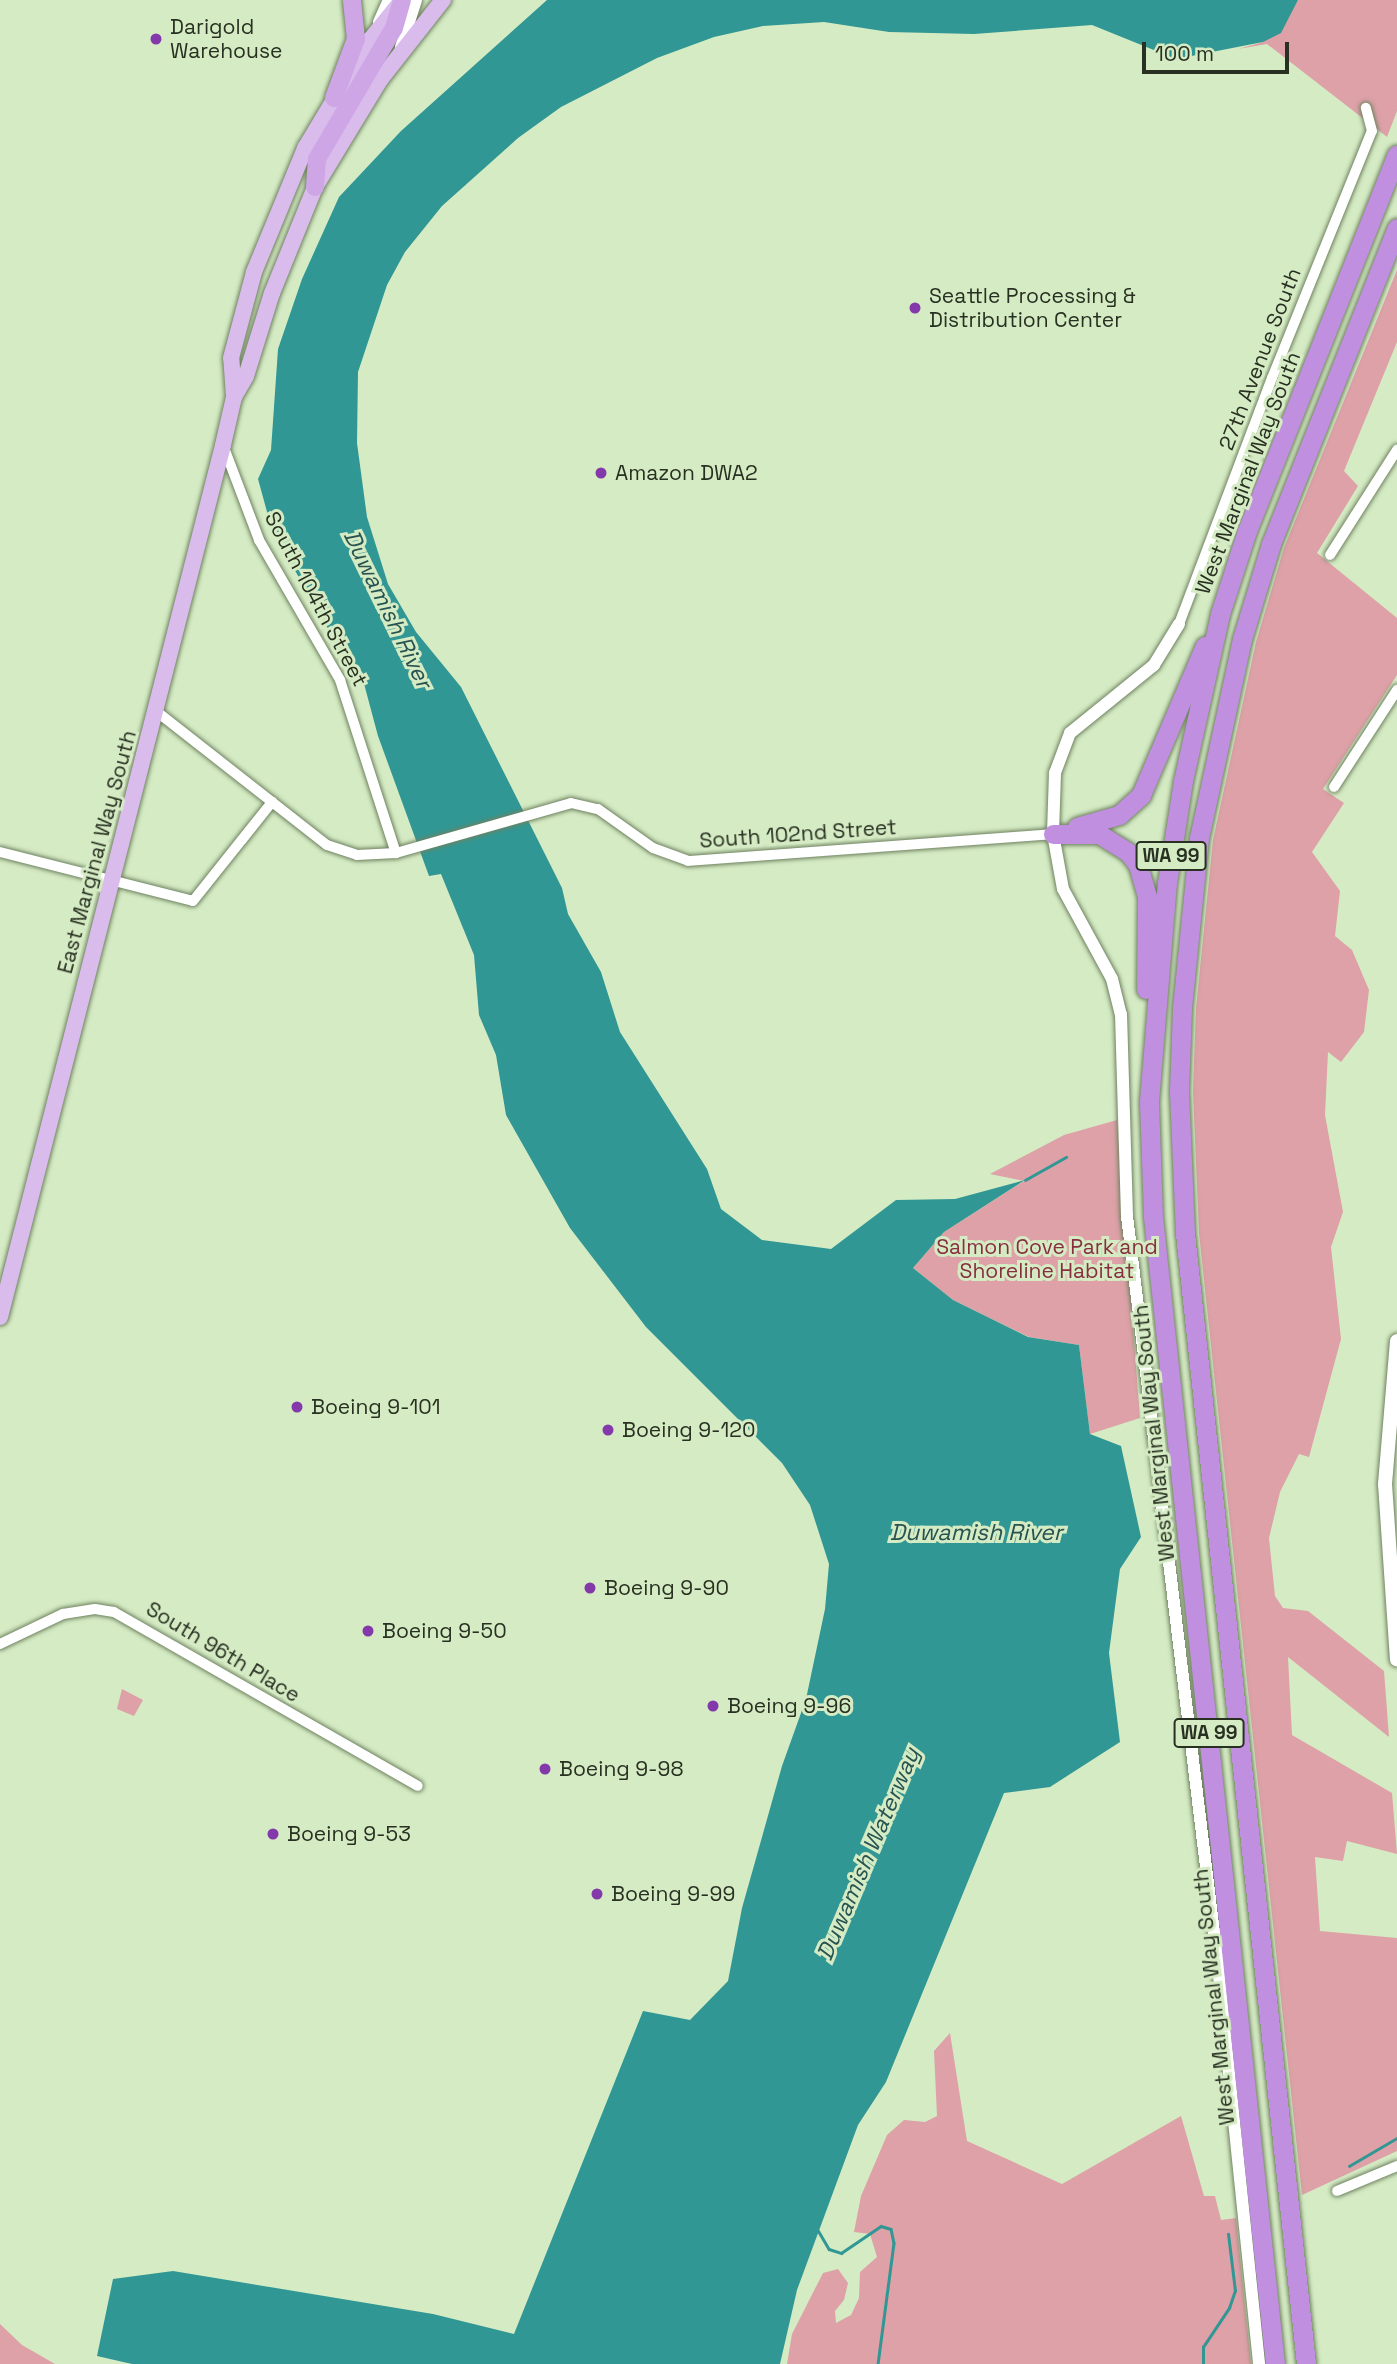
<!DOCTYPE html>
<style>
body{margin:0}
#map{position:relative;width:1397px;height:2364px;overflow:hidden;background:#d5ebc4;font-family:"Space Grotesk",sans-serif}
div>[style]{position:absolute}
.green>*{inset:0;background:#dda1a7}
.water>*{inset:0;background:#319794}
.stream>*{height:2.5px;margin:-1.25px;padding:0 1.25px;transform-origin:1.25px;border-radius:1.25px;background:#319794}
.roads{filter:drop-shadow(0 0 2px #6e8260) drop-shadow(0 0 2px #6e8260)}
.minor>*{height:10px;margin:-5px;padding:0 5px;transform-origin:5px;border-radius:5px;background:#fff}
.tertiary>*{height:12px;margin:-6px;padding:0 6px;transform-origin:6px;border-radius:6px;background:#fff}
.secondary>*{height:14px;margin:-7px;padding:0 7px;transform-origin:7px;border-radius:7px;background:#fff}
.primary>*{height:16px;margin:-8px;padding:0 8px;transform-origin:8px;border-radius:8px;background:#dabcec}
.trunk>*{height:18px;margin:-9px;padding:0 9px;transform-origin:9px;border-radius:9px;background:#cea6e6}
.motorway>*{height:19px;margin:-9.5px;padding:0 9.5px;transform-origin:9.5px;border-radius:9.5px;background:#c18fe0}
.dots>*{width:19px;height:19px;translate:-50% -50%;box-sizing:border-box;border:4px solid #d5ebc4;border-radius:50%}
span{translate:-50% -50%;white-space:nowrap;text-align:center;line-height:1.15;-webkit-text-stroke:6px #d5ebc4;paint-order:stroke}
.shield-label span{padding:2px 5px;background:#d5ebc4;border:2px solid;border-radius:5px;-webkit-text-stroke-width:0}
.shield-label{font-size:19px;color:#283021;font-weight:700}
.poi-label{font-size:21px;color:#283021}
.left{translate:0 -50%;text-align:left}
.street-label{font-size:21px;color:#283021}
.park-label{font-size:21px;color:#872e3f}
.water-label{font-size:23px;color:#275351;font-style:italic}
.scale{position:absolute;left:1142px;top:42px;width:147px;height:32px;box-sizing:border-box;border:4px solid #283021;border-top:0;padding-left:9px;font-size:21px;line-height:24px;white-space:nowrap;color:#283021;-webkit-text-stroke:5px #d5ebc4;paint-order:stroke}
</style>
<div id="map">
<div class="green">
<i style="clip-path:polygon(1298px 0,1397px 0,1397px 111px,1387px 137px,1267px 44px,1238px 49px,1263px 42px)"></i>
<i style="clip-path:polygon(1397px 270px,1397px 342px,1344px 471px,1358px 486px,1317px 553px,1397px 618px,1397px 675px,1323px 789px,1344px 803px,1312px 852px,1340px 891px,1335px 936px,1352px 950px,1369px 990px,1364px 1032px,1341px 1062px,1328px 1052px,1325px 1115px,1343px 1212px,1331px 1247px,1341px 1339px,1309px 1457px,1299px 1454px,1280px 1492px,1269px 1538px,1275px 1596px,1283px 1608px,1308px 1611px,1384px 1671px,1389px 1737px,1288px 1657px,1292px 1735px,1392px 1793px,1397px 1854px,1347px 1841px,1343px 1861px,1315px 1857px,1320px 1931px,1397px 1938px,1397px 2151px,1302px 2195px,1199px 1233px,1193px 1091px,1196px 1008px,1213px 840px,1256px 642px,1284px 548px)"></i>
<i style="clip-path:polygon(1117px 1120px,1140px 1418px,1090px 1434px,1079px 1345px,1029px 1337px,953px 1300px,913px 1268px,944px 1232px,1024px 1181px,990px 1174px,1064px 1135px)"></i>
<i style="clip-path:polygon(122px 1689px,143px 1700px,134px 1716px,117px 1709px)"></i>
<i style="clip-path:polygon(950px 2033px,967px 2141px,1062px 2184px,1181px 2116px,1204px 2196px,1215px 2196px,1221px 2220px,1236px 2218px,1251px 2364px,787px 2364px,792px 2334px,823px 2273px,838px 2269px,848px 2283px,844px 2300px,835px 2311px,836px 2323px,851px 2315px,859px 2298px,860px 2272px,877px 2257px,870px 2234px,854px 2232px,861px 2196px,887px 2135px,904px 2120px,925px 2122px,937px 2116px,934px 2051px)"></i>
<i style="clip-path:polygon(0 2324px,22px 2345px,55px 2364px,0 2364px)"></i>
</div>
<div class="water">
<i style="clip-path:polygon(547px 0,1298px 0,1281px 33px,1263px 42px,1176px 59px,1092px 25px,974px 34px,889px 32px,824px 22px,763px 26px,714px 37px,657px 58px,561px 107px,518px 138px,442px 206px,405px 252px,387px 285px,358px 372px,357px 443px,367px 517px,388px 584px,416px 632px,461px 687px,562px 888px,568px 914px,601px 972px,620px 1032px,707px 1169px,721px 1209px,762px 1240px,831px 1249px,896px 1200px,955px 1199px,1025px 1180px,944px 1232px,913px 1268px,953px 1300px,1028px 1337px,1079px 1345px,1090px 1434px,1121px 1446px,1141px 1537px,1120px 1569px,1109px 1653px,1120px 1742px,1050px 1787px,1004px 1793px,886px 2082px,858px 2125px,797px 2290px,780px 2364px,132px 2364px,97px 2356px,113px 2279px,173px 2271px,433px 2314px,514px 2334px,643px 2011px,690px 2020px,728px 1981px,742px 1908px,782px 1766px,806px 1699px,825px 1609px,829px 1564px,810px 1505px,782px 1463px,646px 1327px,570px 1228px,506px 1115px,496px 1055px,479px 1015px,474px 955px,441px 874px,429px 876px,378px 736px,363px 680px,343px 655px,272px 530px,258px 479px,271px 450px,278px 349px,302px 279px,339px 197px,401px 131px)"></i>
</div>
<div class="stream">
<i style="left:1025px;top:1180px;width:47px;rotate:-29.3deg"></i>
<i style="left:1349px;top:2166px;width:56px;rotate:-30.3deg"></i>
<i style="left:818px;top:2230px;width:22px;rotate:60deg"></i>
<i style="left:829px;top:2249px;width:13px;rotate:18deg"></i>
<i style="left:841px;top:2253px;width:48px;rotate:-34deg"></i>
<i style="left:881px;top:2226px;width:10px;rotate:17deg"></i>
<i style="left:891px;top:2229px;width:14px;rotate:78deg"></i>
<i style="left:894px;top:2243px;width:122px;rotate:97.5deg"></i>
<i style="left:1203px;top:2364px;width:17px;rotate:-90deg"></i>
<i style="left:1203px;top:2347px;width:47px;rotate:-56.3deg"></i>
<i style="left:1229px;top:2308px;width:18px;rotate:-71deg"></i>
<i style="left:1235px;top:2291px;width:57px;rotate:-97deg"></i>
</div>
<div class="roads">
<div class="minor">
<i style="left:223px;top:445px;width:102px;rotate:69.2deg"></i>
<i style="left:259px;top:540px;width:162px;rotate:59.9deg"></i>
<i style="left:340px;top:680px;width:182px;rotate:72.1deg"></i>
<i style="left:1330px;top:555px;width:125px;rotate:-57.5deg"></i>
<i style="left:1179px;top:624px;width:263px;rotate:-69.3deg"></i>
<i style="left:1272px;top:378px;width:266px;rotate:-68deg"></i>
<i style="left:1372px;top:131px;width:24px;rotate:-105deg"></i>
<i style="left:156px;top:711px;width:217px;rotate:38.1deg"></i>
<i style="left:327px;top:845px;width:32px;rotate:18deg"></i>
<i style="left:357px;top:855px;width:39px;rotate:-3deg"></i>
<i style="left:396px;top:853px;width:182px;rotate:-15.9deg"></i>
<i style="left:571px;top:803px;width:28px;rotate:13deg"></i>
<i style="left:598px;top:809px;width:67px;rotate:35.3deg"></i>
<i style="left:653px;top:848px;width:37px;rotate:20deg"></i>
<i style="left:688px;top:861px;width:366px;rotate:-4.2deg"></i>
<i style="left:1334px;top:787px;width:116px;rotate:-57deg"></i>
<i style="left:0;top:852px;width:199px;rotate:14.2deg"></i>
<i style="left:193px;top:901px;width:127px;rotate:-51.4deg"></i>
<i style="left:0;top:1644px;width:70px;rotate:-25.5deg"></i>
<i style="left:63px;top:1614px;width:32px;rotate:-9deg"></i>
<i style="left:95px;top:1609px;width:19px;rotate:9deg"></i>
<i style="left:114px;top:1612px;width:350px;rotate:29.8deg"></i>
<i style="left:1337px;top:2191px;width:65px;rotate:-22.6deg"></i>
</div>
<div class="tertiary">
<i style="left:379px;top:22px;width:24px;rotate:-66deg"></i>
<i style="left:401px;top:47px;width:49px;rotate:-72.3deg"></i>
<i style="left:1179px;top:624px;width:48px;rotate:121.4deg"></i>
<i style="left:1154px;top:665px;width:108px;rotate:141deg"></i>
<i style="left:1070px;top:733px;width:43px;rotate:110.6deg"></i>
<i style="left:1055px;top:773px;width:61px;rotate:91.9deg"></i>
<i style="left:1053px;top:834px;width:56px;rotate:79.7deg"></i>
<i style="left:1063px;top:889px;width:102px;rotate:61.4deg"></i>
<i style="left:1112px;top:979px;width:36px;rotate:76deg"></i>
<i style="left:1121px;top:1014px;width:202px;rotate:88.3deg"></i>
<i style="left:1127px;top:1216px;width:756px;rotate:83.08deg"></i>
<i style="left:1218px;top:1966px;width:400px;rotate:84.1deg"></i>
</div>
<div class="secondary">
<i style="left:1397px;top:1341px;width:144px;rotate:94.8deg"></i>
<i style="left:1385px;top:1484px;width:176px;rotate:86.1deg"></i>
</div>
<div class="primary">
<i style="left:234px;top:397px;width:24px;rotate:-60deg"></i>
<i style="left:246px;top:376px;width:87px;rotate:-72.6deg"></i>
<i style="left:272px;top:293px;width:114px;rotate:-67.9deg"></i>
<i style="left:315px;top:187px;width:125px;rotate:-58.7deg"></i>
<i style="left:380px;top:80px;width:102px;rotate:-51.8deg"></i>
<i style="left:0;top:1317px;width:900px;rotate:-75.65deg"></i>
<i style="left:223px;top:445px;width:49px;rotate:-77.1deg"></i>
<i style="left:234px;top:397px;width:39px;rotate:-94deg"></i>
<i style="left:231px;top:358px;width:89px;rotate:-75deg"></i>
<i style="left:254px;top:272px;width:134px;rotate:-67.6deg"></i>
<i style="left:305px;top:148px;width:126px;rotate:-59deg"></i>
<i style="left:370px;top:40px;width:46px;rotate:-51.1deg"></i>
</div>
<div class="trunk">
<i style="left:334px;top:98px;width:63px;rotate:-69.6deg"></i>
<i style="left:356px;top:39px;width:39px;rotate:-96deg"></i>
<i style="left:315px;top:187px;width:28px;rotate:-86deg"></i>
<i style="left:317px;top:159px;width:152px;rotate:-59.6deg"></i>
<i style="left:394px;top:28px;width:29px;rotate:-74deg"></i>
</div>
<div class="motorway">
<i style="left:1077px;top:827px;width:44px;rotate:-15.9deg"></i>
<i style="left:1119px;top:815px;width:30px;rotate:-42deg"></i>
<i style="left:1141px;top:795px;width:162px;rotate:-66.8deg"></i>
<i style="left:1053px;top:834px;width:46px"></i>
<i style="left:1099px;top:834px;width:34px;rotate:32deg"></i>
<i style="left:1128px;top:852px;width:16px;rotate:52deg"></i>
<i style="left:1138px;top:865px;width:32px;rotate:74deg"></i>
<i style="left:1147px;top:896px;width:93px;rotate:90.6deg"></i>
<i style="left:1275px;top:2364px;width:1154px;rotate:-96.07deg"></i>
<i style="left:1153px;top:1216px;width:115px;rotate:-92deg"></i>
<i style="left:1149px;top:1101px;width:219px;rotate:-85.3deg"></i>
<i style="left:1167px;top:883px;width:103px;rotate:-81.1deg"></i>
<i style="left:1183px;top:781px;width:171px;rotate:-77.5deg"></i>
<i style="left:1220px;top:614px;width:87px;rotate:-72deg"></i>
<i style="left:1247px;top:531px;width:405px;rotate:-68.3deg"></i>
<i style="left:1306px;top:2364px;width:1136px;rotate:-96.11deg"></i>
<i style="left:1185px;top:1234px;width:143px;rotate:-92.4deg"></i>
<i style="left:1179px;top:1091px;width:83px;rotate:-87.9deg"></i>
<i style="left:1182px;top:1008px;width:171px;rotate:-84.3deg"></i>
<i style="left:1199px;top:838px;width:204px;rotate:-77.8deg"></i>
<i style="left:1242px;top:639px;width:99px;rotate:-73deg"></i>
<i style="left:1271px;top:544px;width:340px;rotate:-68.3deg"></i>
</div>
</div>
<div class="dots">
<i style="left:156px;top:39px;background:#8439ab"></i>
<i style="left:915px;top:308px;background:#8439ab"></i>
<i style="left:601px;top:473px;background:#8439ab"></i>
<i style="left:297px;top:1407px;background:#8439ab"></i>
<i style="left:608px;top:1430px;background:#8439ab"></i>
<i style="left:590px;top:1588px;background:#8439ab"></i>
<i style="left:368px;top:1631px;background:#8439ab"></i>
<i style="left:713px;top:1706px;background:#8439ab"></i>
<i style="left:545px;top:1769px;background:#8439ab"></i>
<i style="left:273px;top:1834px;background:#8439ab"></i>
<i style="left:597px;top:1894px;background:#8439ab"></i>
</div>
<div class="shield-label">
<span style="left:1171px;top:856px">WA 99</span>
<span style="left:1209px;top:1733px">WA 99</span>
</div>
<div class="poi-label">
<span class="left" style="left:170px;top:39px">Darigold<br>Warehouse</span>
<span class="left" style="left:929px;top:308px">Seattle Processing &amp;<br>Distribution Center</span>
<span class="left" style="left:615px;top:473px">Amazon DWA2</span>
<span class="left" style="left:311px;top:1407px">Boeing 9-101</span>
<span class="left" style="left:622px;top:1430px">Boeing 9-120</span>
<span class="left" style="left:604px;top:1588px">Boeing 9-90</span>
<span class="left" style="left:382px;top:1631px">Boeing 9-50</span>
<span class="left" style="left:727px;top:1706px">Boeing 9-96</span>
<span class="left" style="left:559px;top:1769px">Boeing 9-98</span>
<span class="left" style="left:287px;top:1834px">Boeing 9-53</span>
<span class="left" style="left:611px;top:1894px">Boeing 9-99</span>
</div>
<div class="street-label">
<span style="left:1260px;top:359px;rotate:-69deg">27th Avenue South</span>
<span style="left:1248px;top:473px;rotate:-69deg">West Marginal Way South</span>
<span style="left:316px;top:599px;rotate:62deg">South 104th Street</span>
<span style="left:798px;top:834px;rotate:-4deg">South 102nd Street</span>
<span style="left:97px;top:852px;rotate:-75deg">East Marginal Way South</span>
<span style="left:1154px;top:1433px;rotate:-96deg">West Marginal Way South</span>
<span style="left:223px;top:1652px;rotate:31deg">South 96th Place</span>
<span style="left:1214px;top:1997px;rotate:-96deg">West Marginal Way South</span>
</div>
<div class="park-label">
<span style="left:1047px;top:1259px">Salmon Cove Park and<br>Shoreline Habitat</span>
</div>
<div class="water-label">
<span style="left:388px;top:609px;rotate:64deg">Duwamish River</span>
<span style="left:976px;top:1532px">Duwamish River</span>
<span style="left:868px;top:1854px;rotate:-67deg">Duwamish Waterway</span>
</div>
<div class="scale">100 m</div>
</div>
